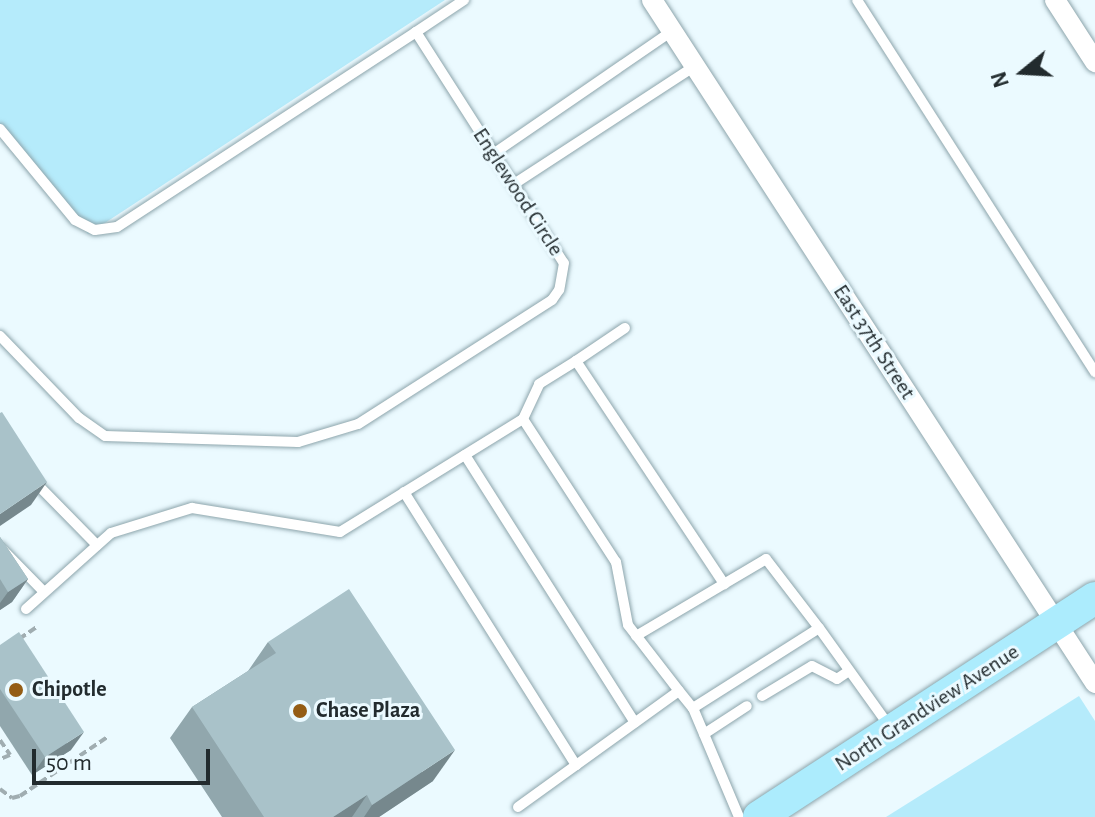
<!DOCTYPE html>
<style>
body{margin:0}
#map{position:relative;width:1095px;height:817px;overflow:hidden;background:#ebfaff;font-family:"Alegreya Sans",sans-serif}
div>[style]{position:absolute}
.green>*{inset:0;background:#b5ebfb}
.path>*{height:4px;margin-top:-2px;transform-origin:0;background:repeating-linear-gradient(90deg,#a0adb1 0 8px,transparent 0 12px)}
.roads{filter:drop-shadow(0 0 2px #8da5ac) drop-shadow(0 0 2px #8da5ac)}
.service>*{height:10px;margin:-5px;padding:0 5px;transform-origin:5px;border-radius:5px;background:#fff}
.minor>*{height:20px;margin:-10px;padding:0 10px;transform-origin:10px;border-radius:10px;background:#fff}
.primary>*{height:32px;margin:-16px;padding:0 16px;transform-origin:16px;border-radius:16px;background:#acecfd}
.wall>*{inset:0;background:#91a7ad}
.shaded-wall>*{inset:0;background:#76888d}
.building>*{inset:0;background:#a9c2c9}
.dots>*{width:22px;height:22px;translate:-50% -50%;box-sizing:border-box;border:4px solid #ebfaff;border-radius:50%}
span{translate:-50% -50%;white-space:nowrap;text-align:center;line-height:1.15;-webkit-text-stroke:6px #ebfaff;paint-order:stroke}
.street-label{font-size:22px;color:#222b2e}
.poi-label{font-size:22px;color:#222b2e;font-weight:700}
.left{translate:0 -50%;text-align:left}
.north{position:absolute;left:983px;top:32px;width:80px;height:80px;-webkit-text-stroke:6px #ebfaff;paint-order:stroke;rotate:252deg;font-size:22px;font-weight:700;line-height:32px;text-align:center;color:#222b2e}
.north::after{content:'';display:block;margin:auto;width:28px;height:36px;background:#222b2e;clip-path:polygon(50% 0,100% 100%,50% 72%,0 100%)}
.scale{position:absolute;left:32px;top:749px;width:178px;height:36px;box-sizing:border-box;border:4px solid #222b2e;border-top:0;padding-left:10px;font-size:24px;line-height:28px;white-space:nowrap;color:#222b2e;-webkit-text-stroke:6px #ebfaff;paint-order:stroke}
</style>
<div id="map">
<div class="green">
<i style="clip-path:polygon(0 0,445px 0,88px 234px,0 128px)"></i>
<i style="clip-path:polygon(1079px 696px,1095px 721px,1095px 817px,886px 817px)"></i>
</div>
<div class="path">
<i style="left:19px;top:639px;width:22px;rotate:-34deg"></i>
<i style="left:0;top:740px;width:18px;rotate:56deg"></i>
<i style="left:10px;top:755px;width:11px;rotate:158deg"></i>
<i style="left:0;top:789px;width:15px;rotate:37deg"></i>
<i style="left:12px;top:798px;width:8px;rotate:-14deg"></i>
<i style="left:20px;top:796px;width:107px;rotate:-34deg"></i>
</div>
<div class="roads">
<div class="service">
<i style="left:857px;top:0;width:442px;rotate:57.4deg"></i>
<i style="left:416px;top:32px;width:58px;rotate:-33.7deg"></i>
<i style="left:0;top:129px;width:118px;rotate:50.5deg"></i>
<i style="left:75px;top:220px;width:22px;rotate:27deg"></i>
<i style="left:95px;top:230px;width:22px;rotate:-8deg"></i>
<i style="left:117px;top:227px;width:357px;rotate:-33.1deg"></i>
<i style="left:416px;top:32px;width:274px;rotate:57.4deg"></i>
<i style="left:564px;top:263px;width:27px;rotate:100deg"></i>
<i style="left:559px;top:290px;width:12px;rotate:125deg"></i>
<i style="left:552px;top:300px;width:230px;rotate:147.4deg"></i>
<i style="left:358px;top:424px;width:63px;rotate:163.3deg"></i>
<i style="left:298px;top:442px;width:193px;rotate:-178.2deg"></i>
<i style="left:105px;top:436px;width:32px;rotate:-145deg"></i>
<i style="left:79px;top:418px;width:114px;rotate:-133.9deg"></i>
<i style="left:493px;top:154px;width:217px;rotate:-34.5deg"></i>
<i style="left:514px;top:184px;width:216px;rotate:-33.1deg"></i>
<i style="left:576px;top:361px;width:59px;rotate:-34deg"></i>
<i style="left:523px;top:419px;width:38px;rotate:-65deg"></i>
<i style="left:539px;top:384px;width:44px;rotate:-31.9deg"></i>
<i style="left:576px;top:361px;width:268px;rotate:56.4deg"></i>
<i style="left:465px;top:455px;width:317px;rotate:57.6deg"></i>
<i style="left:34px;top:481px;width:90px;rotate:45.5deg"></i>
<i style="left:404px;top:492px;width:323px;rotate:57.8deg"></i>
<i style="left:0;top:547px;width:63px;rotate:45.6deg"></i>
<i style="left:26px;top:609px;width:114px;rotate:-41.8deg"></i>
<i style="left:111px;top:533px;width:85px;rotate:-17.2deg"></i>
<i style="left:192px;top:508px;width:150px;rotate:9.2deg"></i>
<i style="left:340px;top:532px;width:215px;rotate:-31.7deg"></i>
<i style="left:523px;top:419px;width:171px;rotate:57deg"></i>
<i style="left:616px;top:562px;width:64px;rotate:79.2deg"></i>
<i style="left:628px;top:625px;width:83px;rotate:52.3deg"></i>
<i style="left:636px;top:636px;width:151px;rotate:-30.6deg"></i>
<i style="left:766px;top:559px;width:87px;rotate:52.5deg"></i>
<i style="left:762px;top:696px;width:58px;rotate:-31deg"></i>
<i style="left:812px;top:666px;width:28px;rotate:27deg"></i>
<i style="left:837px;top:679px;width:14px;rotate:-34deg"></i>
<i style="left:704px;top:734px;width:51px;rotate:-33.1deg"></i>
<i style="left:518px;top:807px;width:198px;rotate:-35.8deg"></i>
<i style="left:679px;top:691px;width:22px;rotate:51deg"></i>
<i style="left:739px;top:817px;width:118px;rotate:-112.9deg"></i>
<i style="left:693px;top:708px;width:149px;rotate:-32.4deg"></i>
<i style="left:819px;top:628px;width:122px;rotate:54.4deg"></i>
</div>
<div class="minor">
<i style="left:652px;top:0;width:814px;rotate:57.03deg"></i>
<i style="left:1055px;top:0;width:74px;rotate:57.2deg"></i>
</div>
<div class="primary">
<i style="left:759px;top:817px;width:401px;rotate:-33.1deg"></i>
</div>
</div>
<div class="wall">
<i style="clip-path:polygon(0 537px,28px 579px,12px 602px,0 610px)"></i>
<i style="clip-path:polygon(268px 642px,433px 781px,379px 817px,222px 817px,170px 738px,192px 707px,248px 671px)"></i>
<i style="clip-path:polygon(0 645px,71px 750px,32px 775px,0 726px)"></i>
</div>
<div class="shaded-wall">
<i style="clip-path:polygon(47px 482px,31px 505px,0 526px,0 514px)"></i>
<i style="clip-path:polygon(28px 579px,12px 602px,0 610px,0 603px,8px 592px)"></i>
<i style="clip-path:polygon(84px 732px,71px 750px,32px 775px,45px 757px)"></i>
<i style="clip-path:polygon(455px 750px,433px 781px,379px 817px,364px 817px,372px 805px)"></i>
<i style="clip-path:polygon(367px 795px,352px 817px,333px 817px)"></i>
</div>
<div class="building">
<i style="clip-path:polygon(2px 412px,47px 482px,0 514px,0 413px)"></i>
<i style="clip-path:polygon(0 537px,28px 579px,8px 592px,0 579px)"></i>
<i style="clip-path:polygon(349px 589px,455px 750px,372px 805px,367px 795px,333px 817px,264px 817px,192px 707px,276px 653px,268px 642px)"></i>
<i style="clip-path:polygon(19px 632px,84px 732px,45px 757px,0 689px,0 645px)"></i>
</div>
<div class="dots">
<i style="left:16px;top:690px;background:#945d15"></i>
<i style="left:300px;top:711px;background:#945d15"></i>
</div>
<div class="street-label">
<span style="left:518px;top:192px;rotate:57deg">Englewood Circle</span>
<span style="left:874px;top:342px;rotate:57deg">East 37th Street</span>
<span style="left:927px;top:708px;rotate:-33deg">North Grandview Avenue</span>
</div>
<div class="poi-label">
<span class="left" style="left:32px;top:690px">Chipotle</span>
<span class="left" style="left:316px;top:711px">Chase Plaza</span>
</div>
<div class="north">N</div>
<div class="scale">50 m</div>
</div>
